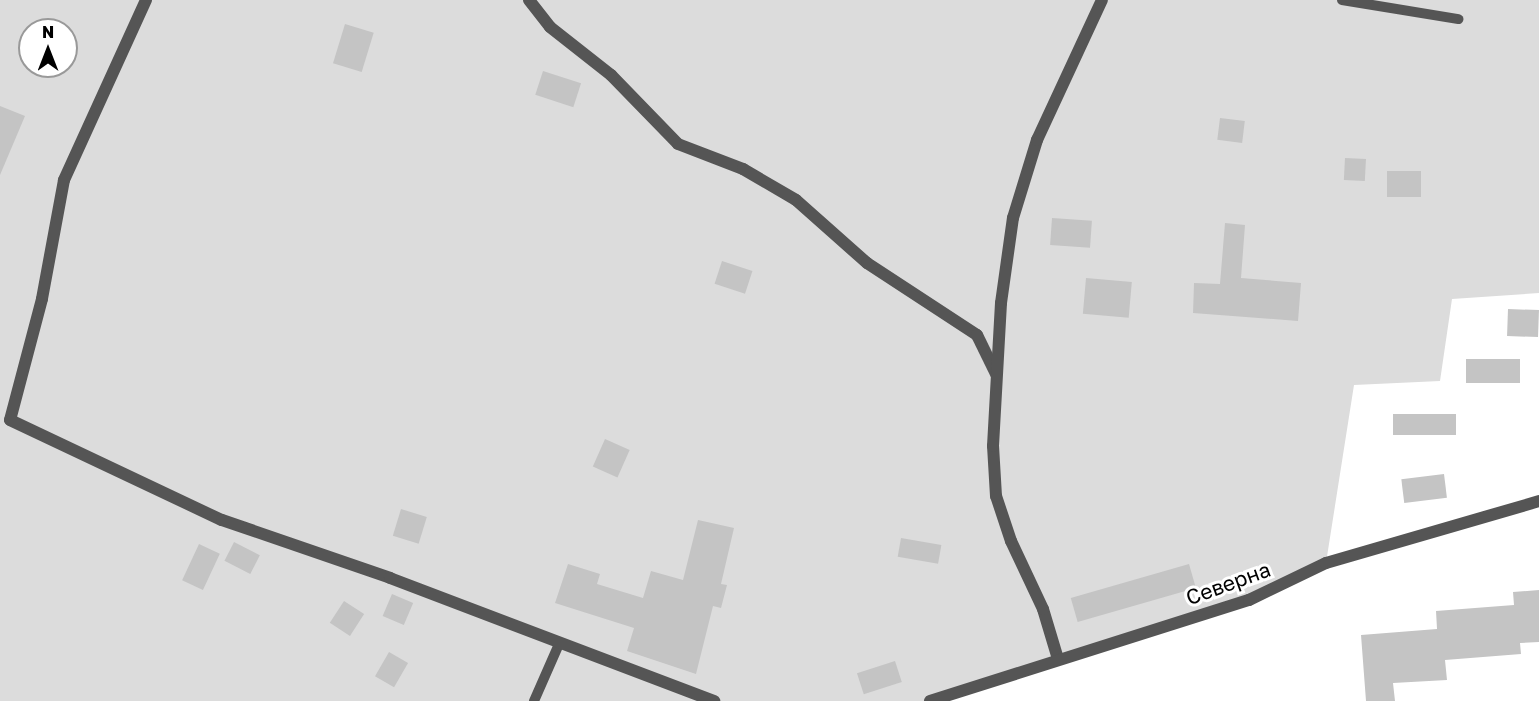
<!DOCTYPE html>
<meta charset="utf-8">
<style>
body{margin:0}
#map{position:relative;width:1539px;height:701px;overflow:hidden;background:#fff;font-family:"Golos Text",sans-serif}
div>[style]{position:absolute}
.green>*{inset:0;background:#dcdcdc}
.building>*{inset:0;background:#c4c4c4;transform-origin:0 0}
.service>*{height:10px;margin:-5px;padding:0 5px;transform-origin:5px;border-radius:5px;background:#555}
.minor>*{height:12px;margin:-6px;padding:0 6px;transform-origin:6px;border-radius:6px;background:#555}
span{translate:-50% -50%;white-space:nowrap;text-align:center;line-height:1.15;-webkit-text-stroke:6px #fff;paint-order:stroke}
.street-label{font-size:21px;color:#000}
.north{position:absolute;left:18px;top:18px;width:60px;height:60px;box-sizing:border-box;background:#fff;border:2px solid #999;border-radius:50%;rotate:0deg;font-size:16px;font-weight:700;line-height:24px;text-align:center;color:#000}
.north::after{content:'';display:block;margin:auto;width:21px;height:27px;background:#000;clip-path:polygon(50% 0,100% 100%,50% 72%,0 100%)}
</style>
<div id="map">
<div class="green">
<i style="clip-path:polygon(evenodd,0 0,1539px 0,1539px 293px,1452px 299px,1440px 381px,1354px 385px,1326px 563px,1249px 600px,930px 701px,0 701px,0 0,30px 30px,66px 30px,66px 66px,30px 66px,30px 30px)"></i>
</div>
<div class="building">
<i style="left:345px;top:24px;width:30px;height:41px;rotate:17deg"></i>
<i style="left:543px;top:71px;width:40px;height:25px;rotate:18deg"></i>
<i style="clip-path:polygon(0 106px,25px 116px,0 175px)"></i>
<i style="left:1220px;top:118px;width:25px;height:22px;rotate:7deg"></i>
<i style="left:1345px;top:158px;width:21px;height:22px;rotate:3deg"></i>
<i style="left:1387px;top:171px;width:34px;height:26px"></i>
<i style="left:1052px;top:218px;width:40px;height:27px;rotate:4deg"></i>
<i style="clip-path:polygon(1225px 223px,1245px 225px,1241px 278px,1301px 283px,1298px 321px,1193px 313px,1194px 283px,1220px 284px)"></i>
<i style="left:722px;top:261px;width:32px;height:24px;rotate:18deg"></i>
<i style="left:1086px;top:278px;width:46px;height:36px;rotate:5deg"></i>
<i style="left:1508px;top:309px;width:31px;height:27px;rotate:2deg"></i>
<i style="left:1466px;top:359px;width:54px;height:24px"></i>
<i style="left:1393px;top:414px;width:63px;height:21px"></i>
<i style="left:605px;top:439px;width:27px;height:30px;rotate:24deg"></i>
<i style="left:1444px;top:474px;width:24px;height:43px;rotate:83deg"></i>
<i style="left:401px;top:509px;width:27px;height:28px;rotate:17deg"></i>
<i style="clip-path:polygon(698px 520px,734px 528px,721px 584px,727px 585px,721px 608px,713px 606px,696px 674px,627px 651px,634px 628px,555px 603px,568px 564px,600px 574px,597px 584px,643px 598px,651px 571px,683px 580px)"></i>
<i style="left:901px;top:538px;width:41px;height:19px;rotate:10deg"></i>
<i style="left:234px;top:542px;width:29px;height:21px;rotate:27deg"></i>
<i style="left:199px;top:544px;width:23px;height:40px;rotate:25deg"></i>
<i style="left:1189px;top:564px;width:25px;height:123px;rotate:74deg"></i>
<i style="clip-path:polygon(1539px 590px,1539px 642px,1520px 643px,1521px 654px,1445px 660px,1447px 680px,1393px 683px,1395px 701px,1366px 701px,1361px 635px,1437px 629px,1436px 611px,1514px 605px,1513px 592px)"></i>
<i style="left:392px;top:594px;width:23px;height:24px;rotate:23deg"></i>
<i style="left:344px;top:601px;width:24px;height:26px;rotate:33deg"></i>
<i style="left:389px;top:652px;width:22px;height:28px;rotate:30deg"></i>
<i style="left:895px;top:661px;width:22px;height:40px;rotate:72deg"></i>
</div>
<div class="service">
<i style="left:1342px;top:0;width:118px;rotate:9.3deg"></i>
<i style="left:534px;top:701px;width:62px;rotate:-66.3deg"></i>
</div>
<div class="minor">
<i style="left:146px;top:0;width:198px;rotate:114.5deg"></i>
<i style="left:64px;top:180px;width:121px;rotate:100.5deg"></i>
<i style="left:42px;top:299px;width:125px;rotate:104.8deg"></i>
<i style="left:10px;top:420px;width:234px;rotate:25.3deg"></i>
<i style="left:222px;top:520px;width:178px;rotate:19deg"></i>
<i style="left:390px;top:578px;width:347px;rotate:20.8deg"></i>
<i style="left:529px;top:0;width:34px;rotate:52deg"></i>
<i style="left:550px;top:27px;width:78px;rotate:38.2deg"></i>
<i style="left:611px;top:75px;width:96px;rotate:45.8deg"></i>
<i style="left:678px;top:144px;width:70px;rotate:21deg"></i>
<i style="left:743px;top:169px;width:61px;rotate:30.3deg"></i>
<i style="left:796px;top:200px;width:95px;rotate:41.6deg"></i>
<i style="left:867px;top:263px;width:131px;rotate:33.2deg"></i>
<i style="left:977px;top:335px;width:43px;rotate:64deg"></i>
<i style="left:1058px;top:659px;width:52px;rotate:-106.7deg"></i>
<i style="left:1043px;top:609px;width:75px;rotate:-115.2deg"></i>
<i style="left:1011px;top:541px;width:47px;rotate:-108.4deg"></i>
<i style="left:996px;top:496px;width:50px;rotate:-93.4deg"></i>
<i style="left:993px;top:446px;width:143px;rotate:-86.8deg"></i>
<i style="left:1001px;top:303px;width:86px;rotate:-82deg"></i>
<i style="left:1013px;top:218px;width:82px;rotate:-72.9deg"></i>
<i style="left:1037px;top:140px;width:154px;rotate:-65.1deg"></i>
<i style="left:930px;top:701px;width:335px;rotate:-17.6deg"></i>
<i style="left:1249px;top:600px;width:85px;rotate:-25.7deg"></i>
<i style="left:1326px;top:563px;width:222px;rotate:-16.2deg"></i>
</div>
<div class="street-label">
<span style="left:1228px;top:583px;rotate:-20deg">Северна</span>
</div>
<div class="north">N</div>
</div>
